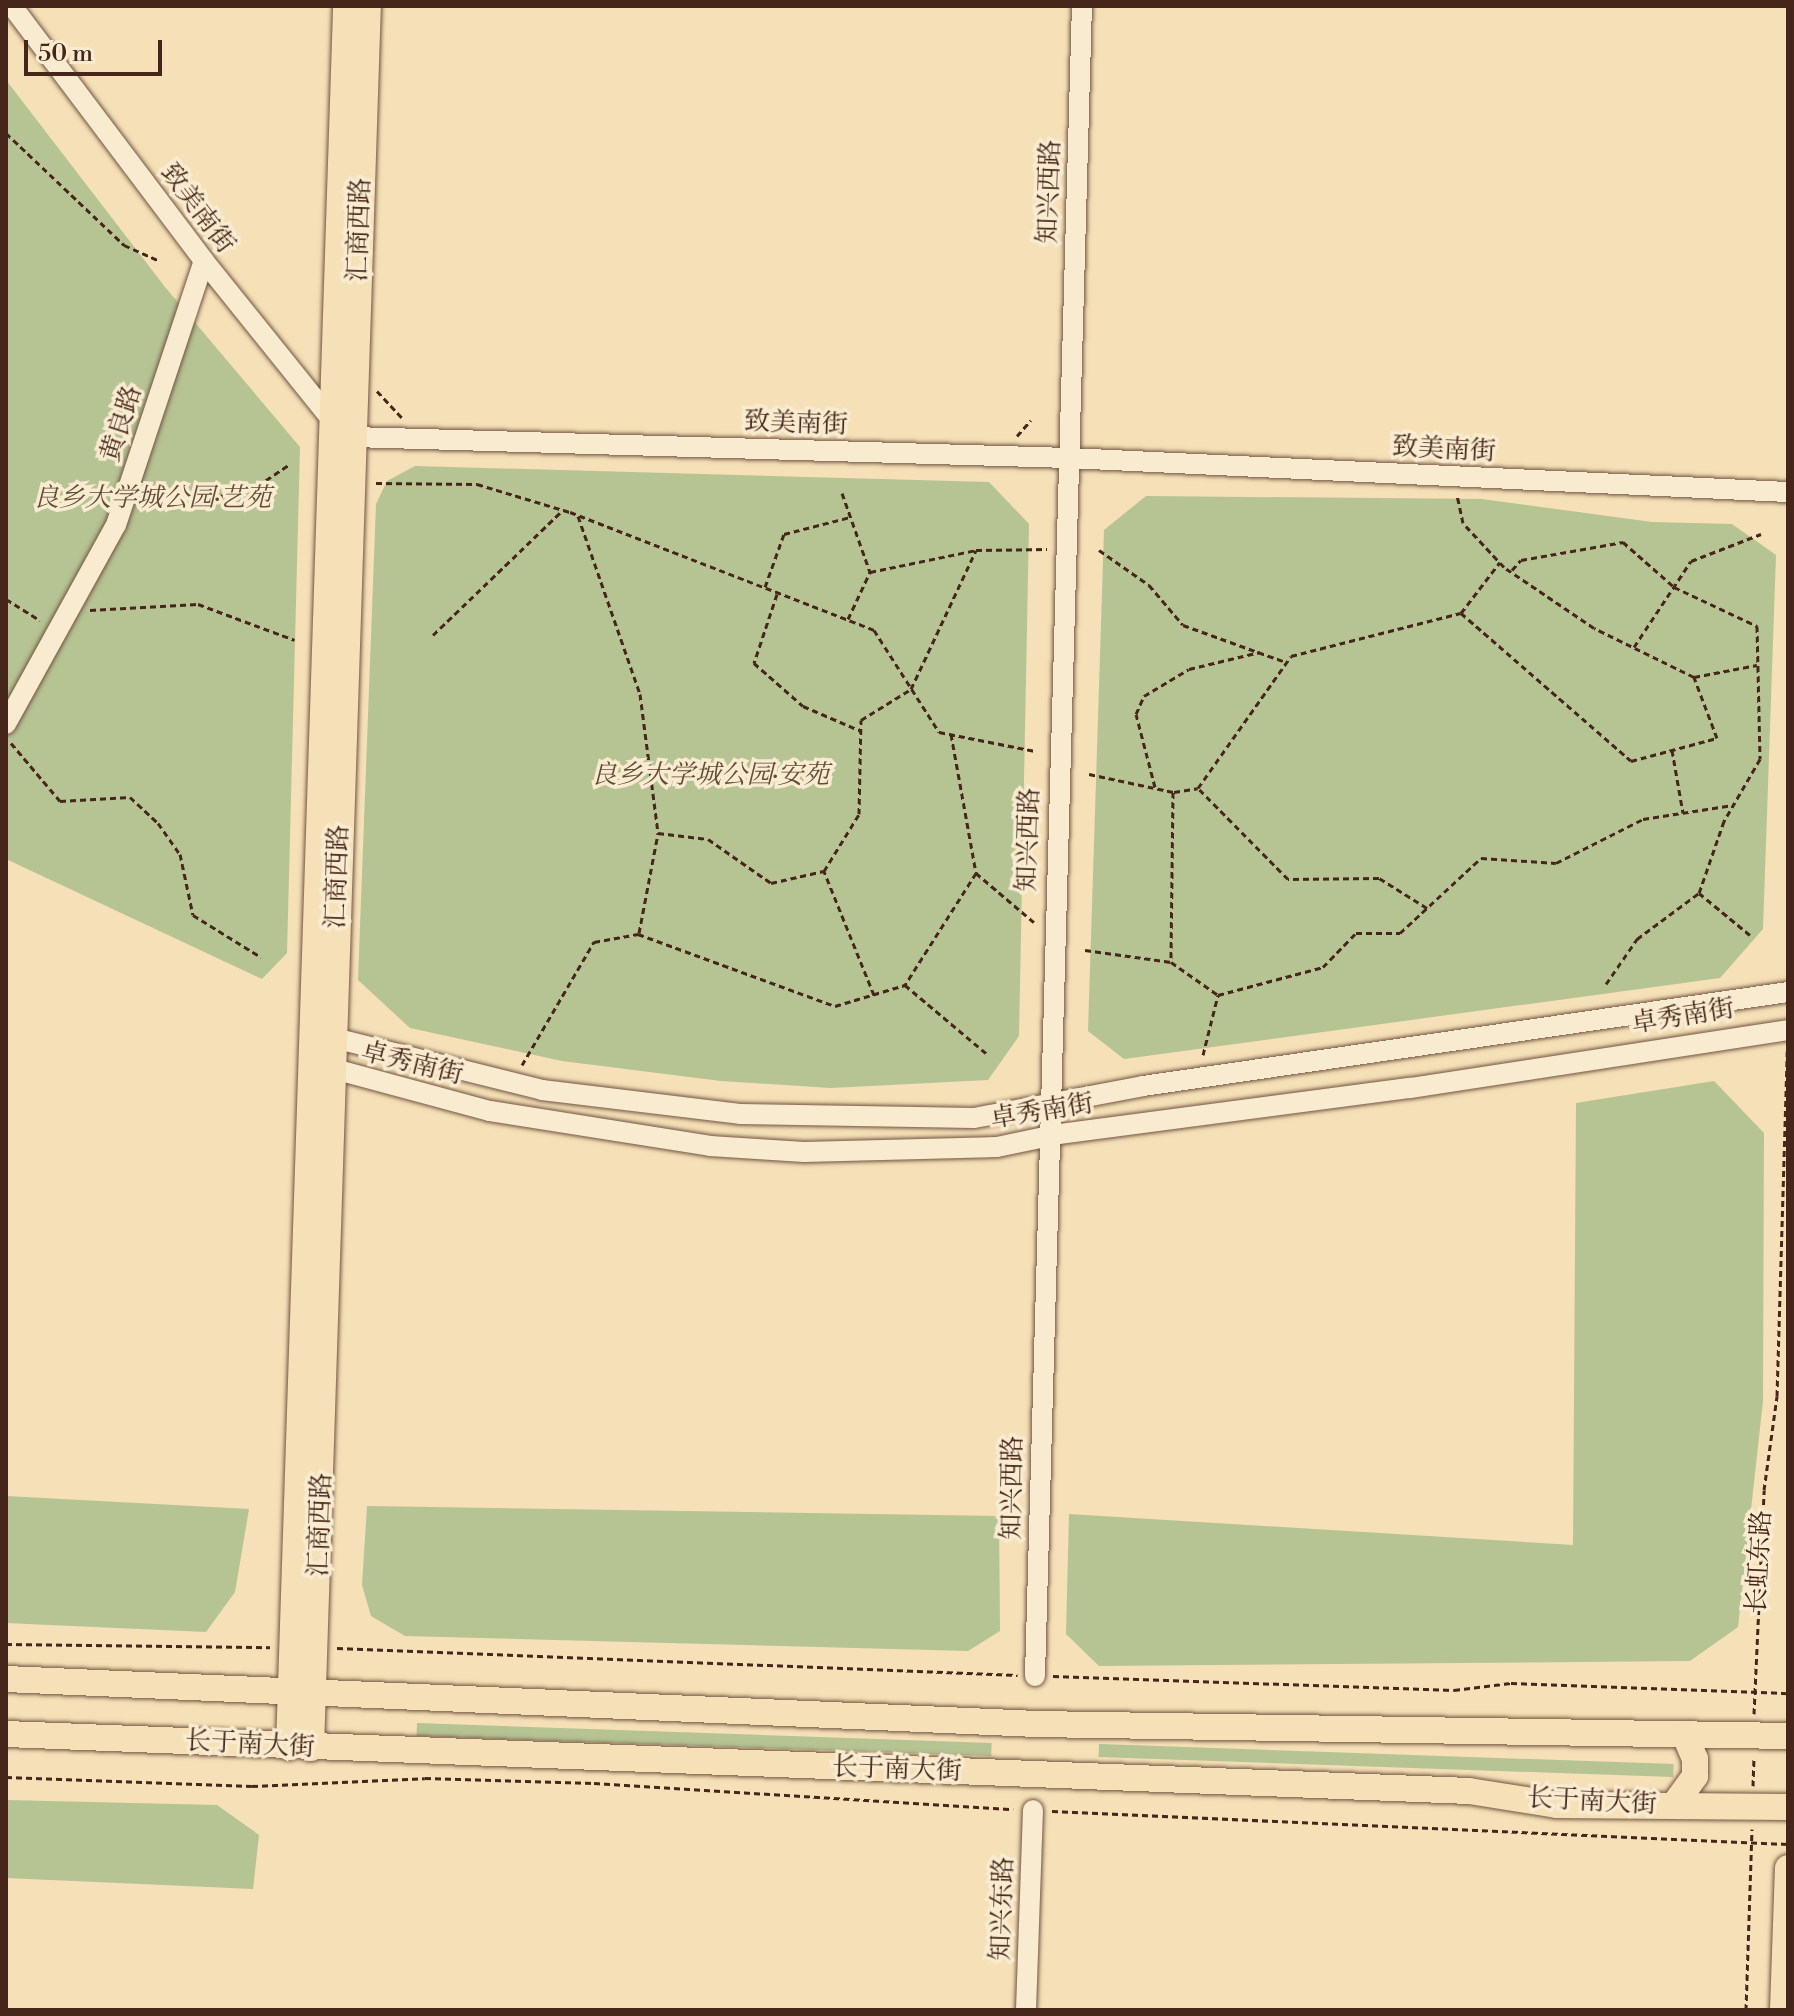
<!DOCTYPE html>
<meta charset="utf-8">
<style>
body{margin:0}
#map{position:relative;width:1794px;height:2016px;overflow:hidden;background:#f5e0b7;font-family:"Libre Bodoni","Noto Serif SC",serif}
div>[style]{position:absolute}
.green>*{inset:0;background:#b6c393;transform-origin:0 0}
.path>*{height:3px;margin-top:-1.5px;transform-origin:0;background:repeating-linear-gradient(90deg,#46261a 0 6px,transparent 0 10px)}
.roads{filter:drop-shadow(0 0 2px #725441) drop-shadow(0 0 2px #725441)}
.minor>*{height:20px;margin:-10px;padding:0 10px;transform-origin:10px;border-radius:10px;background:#f8ebd0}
.major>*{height:26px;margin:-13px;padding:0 13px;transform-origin:13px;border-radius:13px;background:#f5e0b7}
span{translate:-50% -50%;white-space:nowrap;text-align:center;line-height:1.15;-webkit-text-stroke:7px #f8ebd0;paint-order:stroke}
.street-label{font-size:26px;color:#46261a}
.park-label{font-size:26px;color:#624d38;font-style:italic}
.frame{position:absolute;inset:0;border:8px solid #46261a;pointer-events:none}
.scale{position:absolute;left:24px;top:40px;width:138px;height:36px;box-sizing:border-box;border:4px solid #46261a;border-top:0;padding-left:10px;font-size:24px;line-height:28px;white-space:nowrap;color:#46261a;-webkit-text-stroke:6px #f8ebd0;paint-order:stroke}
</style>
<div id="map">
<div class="green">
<i style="clip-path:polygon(6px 80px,165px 287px,300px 447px,287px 953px,262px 979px,6px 859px)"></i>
<i style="clip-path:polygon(415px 466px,989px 482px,1029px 524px,1019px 1036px,988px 1080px,831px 1088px,721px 1081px,562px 1061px,410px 1028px,358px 980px,376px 504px,387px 481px)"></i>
<i style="clip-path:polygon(1146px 496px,1482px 499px,1652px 522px,1732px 524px,1776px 555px,1763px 929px,1720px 978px,1124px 1059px,1088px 1031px,1104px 530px)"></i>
<i style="clip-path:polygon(1714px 1081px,1764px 1133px,1763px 1401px,1738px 1627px,1690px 1661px,1099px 1666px,1066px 1634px,1069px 1514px,1573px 1545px,1576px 1103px)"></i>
<i style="clip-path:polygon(6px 1496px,249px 1509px,235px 1592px,206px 1632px,6px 1623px)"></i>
<i style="clip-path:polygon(367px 1506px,999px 1516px,1000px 1631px,968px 1651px,405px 1636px,371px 1616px,362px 1585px)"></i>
<i style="left:417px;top:1723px;width:575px;height:13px;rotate:2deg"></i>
<i style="left:1099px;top:1744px;width:575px;height:13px;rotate:2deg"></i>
<i style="clip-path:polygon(6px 1800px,217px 1805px,259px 1835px,253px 1889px,6px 1878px)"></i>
</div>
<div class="path">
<i style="left:6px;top:133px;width:163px;rotate:43.5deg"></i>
<i style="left:124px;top:245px;width:37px;rotate:24deg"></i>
<i style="left:377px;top:391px;width:37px;rotate:47deg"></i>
<i style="left:1017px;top:436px;width:21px;rotate:-49deg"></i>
<i style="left:376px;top:483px;width:101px;rotate:0.6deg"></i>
<i style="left:477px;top:484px;width:97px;rotate:16.8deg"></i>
<i style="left:570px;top:512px;width:326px;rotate:21.2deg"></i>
<i style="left:874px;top:630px;width:121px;rotate:57.5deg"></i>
<i style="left:939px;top:732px;width:98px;rotate:11.2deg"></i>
<i style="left:148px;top:491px;width:93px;rotate:3.7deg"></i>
<i style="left:241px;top:497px;width:59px;rotate:-34deg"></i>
<i style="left:842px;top:493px;width:84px;rotate:70.5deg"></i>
<i style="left:578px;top:516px;width:188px;rotate:70.8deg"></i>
<i style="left:640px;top:694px;width:140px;rotate:82.6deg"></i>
<i style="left:1099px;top:550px;width:61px;rotate:35deg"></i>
<i style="left:1149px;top:585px;width:52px;rotate:49.6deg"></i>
<i style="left:1183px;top:625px;width:109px;rotate:19.8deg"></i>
<i style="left:1512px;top:570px;width:13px;rotate:-48deg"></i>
<i style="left:1521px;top:560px;width:104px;rotate:-10deg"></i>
<i style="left:1623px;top:542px;width:68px;rotate:41.4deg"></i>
<i style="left:1674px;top:587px;width:92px;rotate:25.2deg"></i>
<i style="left:1757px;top:626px;width:133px;rotate:88.7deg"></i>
<i style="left:1760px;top:759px;width:72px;rotate:120.1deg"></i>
<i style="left:1724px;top:821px;width:76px;rotate:109.1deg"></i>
<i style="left:1699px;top:893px;width:66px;rotate:39.5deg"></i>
<i style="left:765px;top:587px;width:56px;rotate:-70.3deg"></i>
<i style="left:784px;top:534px;width:68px;rotate:-14.4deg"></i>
<i style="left:777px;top:594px;width:73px;rotate:108.4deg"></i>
<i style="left:754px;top:663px;width:65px;rotate:41.3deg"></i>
<i style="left:803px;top:706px;width:63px;rotate:23.3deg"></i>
<i style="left:6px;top:599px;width:40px;rotate:32deg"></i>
<i style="left:90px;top:610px;width:108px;rotate:-3.2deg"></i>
<i style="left:198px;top:604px;width:103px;rotate:20.4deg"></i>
<i style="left:1461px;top:613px;width:64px;rotate:-52.6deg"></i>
<i style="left:848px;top:619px;width:52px;rotate:-64.9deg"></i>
<i style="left:870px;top:572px;width:108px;rotate:-11.7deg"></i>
<i style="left:433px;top:635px;width:180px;rotate:-43.9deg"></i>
<i style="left:1634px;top:647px;width:103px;rotate:-56.5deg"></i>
<i style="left:1691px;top:561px;width:75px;rotate:-21.1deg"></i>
<i style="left:1694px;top:677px;width:64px;rotate:-10.8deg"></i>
<i style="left:951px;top:734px;width:141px;rotate:79.8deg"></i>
<i style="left:976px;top:873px;width:79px;rotate:40.4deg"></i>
<i style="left:11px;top:743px;width:76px;rotate:49.8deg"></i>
<i style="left:60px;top:801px;width:70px;rotate:-3.3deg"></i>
<i style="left:130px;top:797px;width:38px;rotate:43deg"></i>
<i style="left:158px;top:823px;width:38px;rotate:55deg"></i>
<i style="left:180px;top:854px;width:62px;rotate:78deg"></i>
<i style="left:193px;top:915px;width:80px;rotate:31.7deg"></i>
<i style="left:1672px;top:750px;width:64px;rotate:80.1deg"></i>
<i style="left:1089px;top:774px;width:86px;rotate:12.1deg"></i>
<i style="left:1173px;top:792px;width:170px;rotate:90.7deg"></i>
<i style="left:1155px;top:787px;width:75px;rotate:-104.6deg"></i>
<i style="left:1136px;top:714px;width:20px;rotate:-66deg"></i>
<i style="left:1144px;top:696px;width:52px;rotate:-31deg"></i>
<i style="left:1189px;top:669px;width:73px;rotate:-13.5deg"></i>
<i style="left:1174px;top:792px;width:24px;rotate:-9deg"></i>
<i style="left:976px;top:873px;width:133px;rotate:122.4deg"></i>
<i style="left:905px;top:985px;width:109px;rotate:40.1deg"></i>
<i style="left:1427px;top:908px;width:57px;rotate:-148deg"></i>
<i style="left:1379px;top:878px;width:91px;rotate:179.4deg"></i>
<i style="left:1288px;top:879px;width:128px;rotate:-134.7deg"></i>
<i style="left:1198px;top:788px;width:161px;rotate:-54.8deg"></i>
<i style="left:1291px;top:656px;width:175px;rotate:-14.2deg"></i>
<i style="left:1461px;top:613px;width:225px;rotate:41deg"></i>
<i style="left:1631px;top:761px;width:89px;rotate:-15deg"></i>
<i style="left:1717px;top:738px;width:65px;rotate:-110.7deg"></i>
<i style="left:1694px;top:677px;width:111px;rotate:-153.9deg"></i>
<i style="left:1594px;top:628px;width:109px;rotate:-145.9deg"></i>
<i style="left:1504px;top:567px;width:60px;rotate:-133deg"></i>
<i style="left:1463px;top:523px;width:29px;rotate:-102deg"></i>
<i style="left:639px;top:933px;width:102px;rotate:-79.2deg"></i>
<i style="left:658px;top:833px;width:50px;rotate:6.8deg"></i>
<i style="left:708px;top:839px;width:77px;rotate:34.9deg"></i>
<i style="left:771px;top:883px;width:54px;rotate:-12.8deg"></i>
<i style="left:1085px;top:950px;width:87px;rotate:7.9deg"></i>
<i style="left:1171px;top:962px;width:57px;rotate:35.1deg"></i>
<i style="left:1606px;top:984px;width:55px;rotate:-55.4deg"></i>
<i style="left:1637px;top:939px;width:77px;rotate:-36.6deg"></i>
<i style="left:874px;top:995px;width:134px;rotate:-112deg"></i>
<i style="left:824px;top:871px;width:67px;rotate:-58.4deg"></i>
<i style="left:859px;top:814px;width:94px;rotate:-88.8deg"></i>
<i style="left:861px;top:720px;width:59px;rotate:-31.8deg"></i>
<i style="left:911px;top:689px;width:153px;rotate:-64.9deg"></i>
<i style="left:976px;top:550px;width:71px;rotate:-0.8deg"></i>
<i style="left:1203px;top:1055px;width:62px;rotate:-76deg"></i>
<i style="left:1218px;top:995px;width:109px;rotate:-14.9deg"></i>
<i style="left:1323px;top:967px;width:47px;rotate:-45.9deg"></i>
<i style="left:1356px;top:933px;width:44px"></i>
<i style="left:1400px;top:933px;width:110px;rotate:-42.8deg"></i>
<i style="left:1481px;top:858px;width:75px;rotate:3.8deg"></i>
<i style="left:1556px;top:863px;width:97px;rotate:-26.8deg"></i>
<i style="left:1643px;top:819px;width:91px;rotate:-8.8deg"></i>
<i style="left:522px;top:1065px;width:143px;rotate:-59.7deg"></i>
<i style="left:594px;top:942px;width:45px;rotate:-10.3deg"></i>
<i style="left:638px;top:934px;width:210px;rotate:20.1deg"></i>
<i style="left:835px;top:1006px;width:73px;rotate:-16.7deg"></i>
<i style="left:6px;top:1644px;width:264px;rotate:0.7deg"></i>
<i style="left:337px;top:1648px;width:681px;rotate:2.27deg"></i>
<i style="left:1053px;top:1676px;width:401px;rotate:2deg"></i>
<i style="left:1454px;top:1690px;width:57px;rotate:-7deg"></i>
<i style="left:1511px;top:1683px;width:277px;rotate:2.1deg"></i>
<i style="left:1754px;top:1714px;width:224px;rotate:-87.4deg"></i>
<i style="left:1764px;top:1490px;width:95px;rotate:-82.1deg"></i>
<i style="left:1777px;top:1396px;width:345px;rotate:-88.3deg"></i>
<i style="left:6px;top:1777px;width:246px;rotate:2.1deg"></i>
<i style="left:252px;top:1786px;width:173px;rotate:-2.6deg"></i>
<i style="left:425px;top:1778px;width:169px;rotate:1.7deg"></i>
<i style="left:594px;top:1783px;width:420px;rotate:3.6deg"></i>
<i style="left:1753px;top:1786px;width:28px;rotate:-88deg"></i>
<i style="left:1052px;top:1811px;width:737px;rotate:2.57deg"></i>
<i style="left:1746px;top:2010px;width:181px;rotate:-88.1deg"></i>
</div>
<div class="roads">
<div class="minor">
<i style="left:12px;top:6px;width:319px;rotate:53deg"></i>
<i style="left:204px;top:261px;width:204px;rotate:51.2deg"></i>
<i style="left:332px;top:420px;width:27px;rotate:39deg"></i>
<i style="left:353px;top:437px;width:716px;rotate:1.68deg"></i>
<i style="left:1069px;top:458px;width:720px;rotate:2.71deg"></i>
<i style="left:6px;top:724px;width:227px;rotate:-61.1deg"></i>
<i style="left:116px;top:525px;width:278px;rotate:-71.6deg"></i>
<i style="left:322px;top:1035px;width:227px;rotate:14deg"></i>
<i style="left:542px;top:1090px;width:199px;rotate:6.9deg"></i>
<i style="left:740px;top:1114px;width:234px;rotate:1deg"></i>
<i style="left:974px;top:1118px;width:172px;rotate:-10.7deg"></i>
<i style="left:1143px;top:1086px;width:652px;rotate:-8.29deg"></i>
<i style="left:323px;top:1066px;width:173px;rotate:15.1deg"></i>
<i style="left:490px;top:1111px;width:223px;rotate:9deg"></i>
<i style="left:710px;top:1146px;width:94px;rotate:3.7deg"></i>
<i style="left:804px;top:1152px;width:193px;rotate:-1.5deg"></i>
<i style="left:997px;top:1147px;width:63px;rotate:-11.8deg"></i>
<i style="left:1059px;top:1134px;width:354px;rotate:-7.5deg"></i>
<i style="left:1410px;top:1088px;width:382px;rotate:-8.7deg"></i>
<i style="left:1035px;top:1676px;width:1671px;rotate:-88.39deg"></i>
<i style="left:1026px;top:2010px;width:200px;rotate:-88deg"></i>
</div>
<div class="major">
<i style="left:6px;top:1679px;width:1030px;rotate:2.5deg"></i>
<i style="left:1035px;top:1724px;width:753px;rotate:0.91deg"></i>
<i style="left:6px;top:1734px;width:1464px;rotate:2.23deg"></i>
<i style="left:1469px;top:1791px;width:89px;rotate:9deg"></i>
<i style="left:1557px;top:1805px;width:231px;rotate:0.5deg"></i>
<i style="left:289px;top:1747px;width:1742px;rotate:-88.12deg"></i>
<i style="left:311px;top:1748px;width:1743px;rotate:-88.13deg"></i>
<i style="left:1674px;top:1805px;width:36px;rotate:-54deg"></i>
<i style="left:1695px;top:1776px;width:17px;rotate:-90deg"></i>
<i style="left:1695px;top:1759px;width:26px;rotate:-113deg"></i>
<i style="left:1783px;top:2010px;width:142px;rotate:-88deg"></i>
</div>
</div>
<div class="street-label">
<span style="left:1050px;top:192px;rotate:-88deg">知兴西路</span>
<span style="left:197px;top:209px;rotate:53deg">致美南街</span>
<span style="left:360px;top:230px;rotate:-88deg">汇商西路</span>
<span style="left:122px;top:424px;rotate:-72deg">黄良路</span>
<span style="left:796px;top:424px;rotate:2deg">致美南街</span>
<span style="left:1444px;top:450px;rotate:3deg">致美南街</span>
<span style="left:1029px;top:840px;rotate:-88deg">知兴西路</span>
<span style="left:338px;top:877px;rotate:-88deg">汇商西路</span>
<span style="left:1683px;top:1017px;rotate:-9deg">卓秀南街</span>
<span style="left:412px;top:1064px;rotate:14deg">卓秀南街</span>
<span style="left:1042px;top:1112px;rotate:-9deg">卓秀南街</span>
<span style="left:1013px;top:1488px;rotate:-89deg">知兴西路</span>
<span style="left:321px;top:1525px;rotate:-88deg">汇商西路</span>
<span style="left:1760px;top:1562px;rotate:-87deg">长虹东路</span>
<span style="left:250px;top:1745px;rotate:3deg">长于南大街</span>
<span style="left:897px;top:1770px;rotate:2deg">长于南大街</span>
<span style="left:1592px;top:1802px;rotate:3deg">长于南大街</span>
<span style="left:1003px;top:1909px;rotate:-88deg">知兴东路</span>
</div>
<div class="park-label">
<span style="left:152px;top:499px">良乡大学城公园·艺苑</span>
<span style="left:710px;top:776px">良乡大学城公园·安苑</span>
</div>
<div class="frame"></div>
<div class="scale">50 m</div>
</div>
